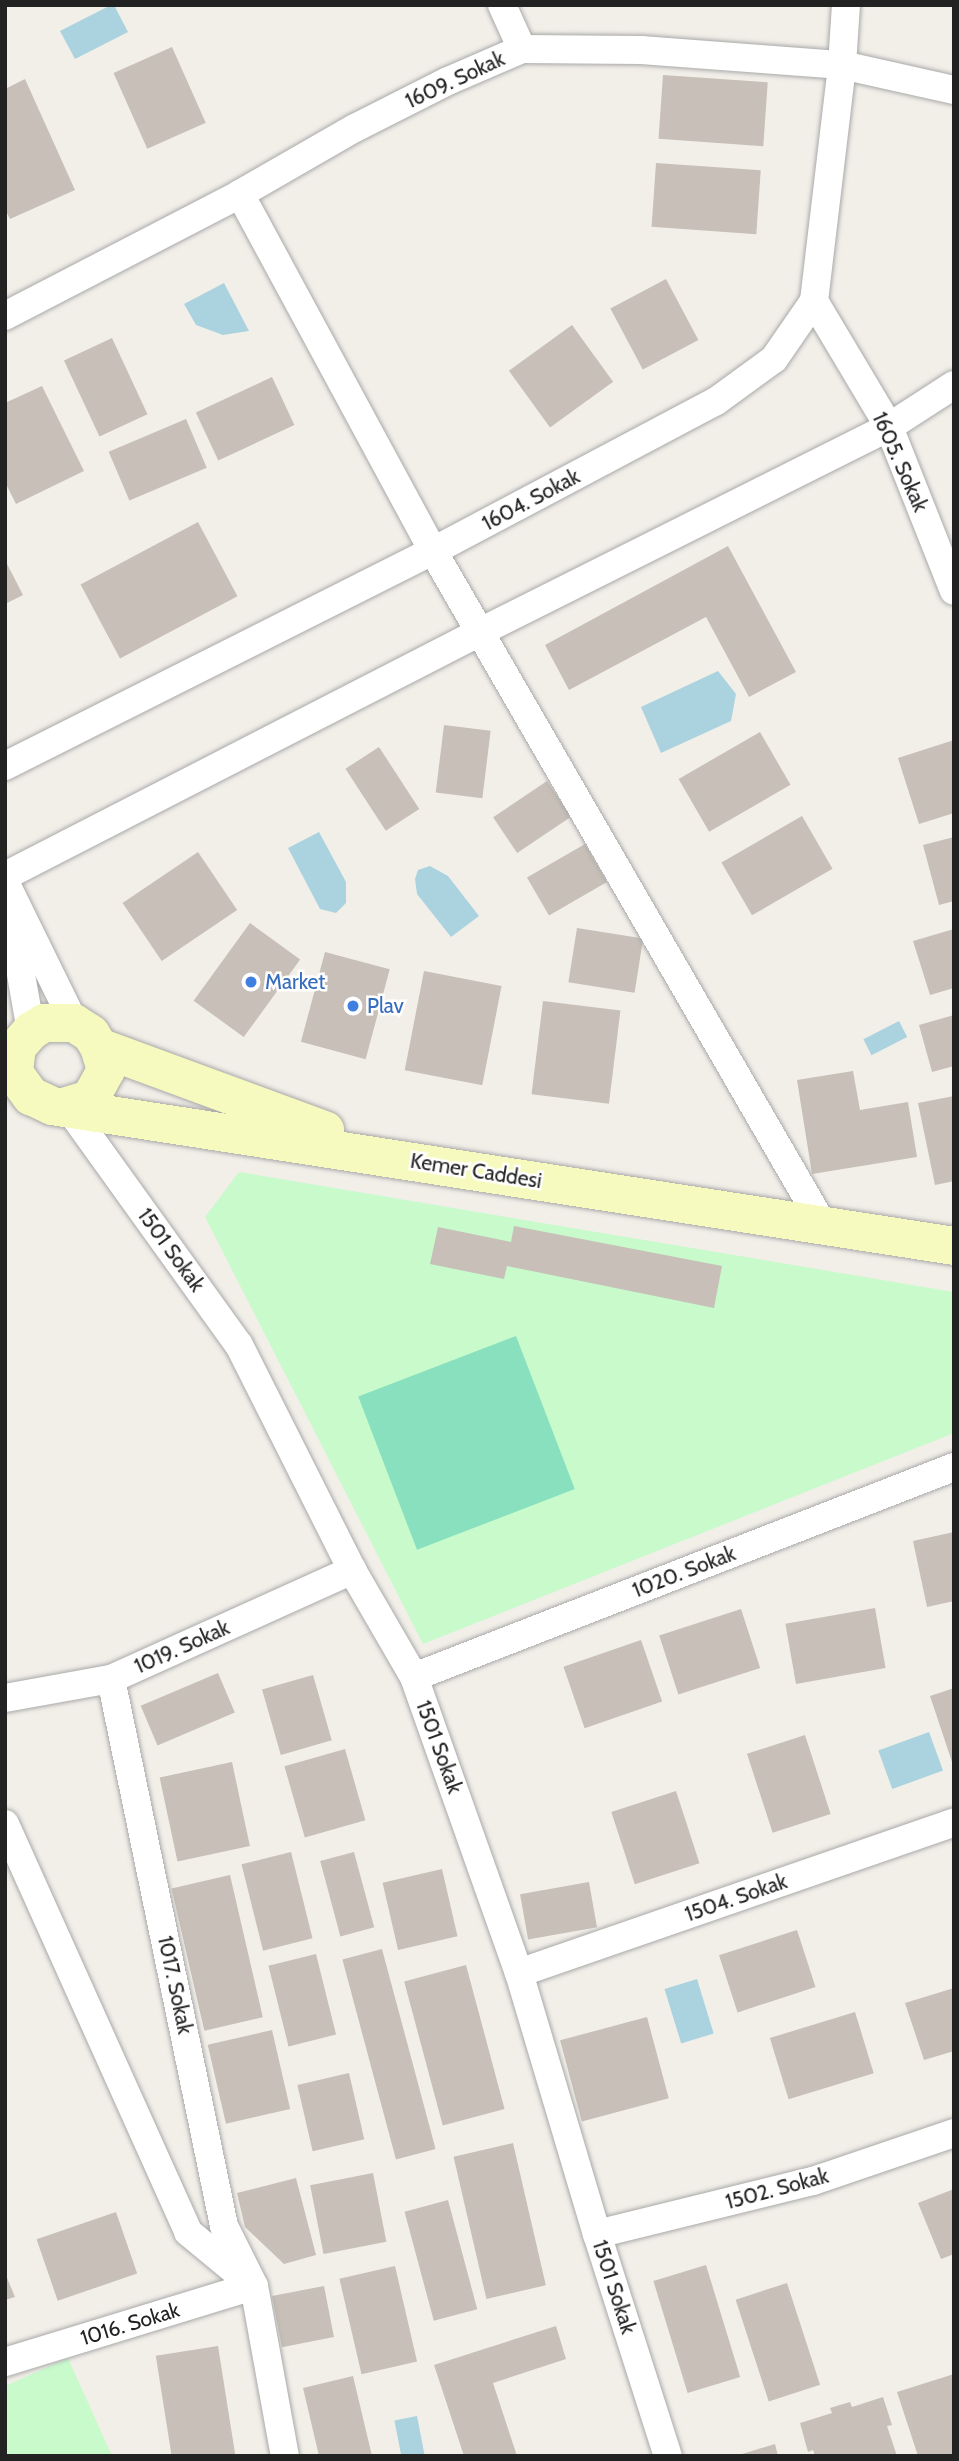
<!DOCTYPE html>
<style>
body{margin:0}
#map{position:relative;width:959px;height:2461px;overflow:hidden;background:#f2efe9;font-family:Cabin,sans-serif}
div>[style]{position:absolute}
.park>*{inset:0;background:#c8facc}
.pitch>*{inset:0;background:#88e0be;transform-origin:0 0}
.water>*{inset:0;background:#aad3df;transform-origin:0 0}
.building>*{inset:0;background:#c7bfb8;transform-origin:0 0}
.roads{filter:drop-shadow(0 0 2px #a9a9a9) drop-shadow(0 0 2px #a9a9a9)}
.street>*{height:28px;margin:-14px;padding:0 14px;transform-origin:14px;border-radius:14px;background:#fff}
.secondary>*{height:38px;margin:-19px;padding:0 19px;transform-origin:19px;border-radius:19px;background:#f7fabf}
.dots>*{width:19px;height:19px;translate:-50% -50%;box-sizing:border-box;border:4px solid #fff;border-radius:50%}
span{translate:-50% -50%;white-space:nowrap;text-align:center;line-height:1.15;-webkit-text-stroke:5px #fff;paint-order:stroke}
.street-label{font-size:21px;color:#222}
.shop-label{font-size:21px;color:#366cbe}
.left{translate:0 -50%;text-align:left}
.frame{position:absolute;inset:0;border:7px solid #222;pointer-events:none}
</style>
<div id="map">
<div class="park">
<i style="clip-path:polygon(239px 1172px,954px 1292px,954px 1433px,423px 1644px,205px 1217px)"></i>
<i style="clip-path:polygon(68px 2358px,112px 2456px,5px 2456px,5px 2386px)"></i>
</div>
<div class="pitch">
<i style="left:516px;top:1336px;width:164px;height:169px;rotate:69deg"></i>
</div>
<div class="water">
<i style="clip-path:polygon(111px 5px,114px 5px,128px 32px,75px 59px,60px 31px)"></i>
<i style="clip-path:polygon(224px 283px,249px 331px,223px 335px,196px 325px,184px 304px)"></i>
<i style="clip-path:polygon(718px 671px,736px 694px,731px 721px,661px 753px,641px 707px)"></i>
<i style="clip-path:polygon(319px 832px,346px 882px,346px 903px,336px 913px,320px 909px,288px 848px)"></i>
<i style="clip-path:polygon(430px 866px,448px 876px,479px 916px,451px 937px,417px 894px,415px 879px,418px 870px)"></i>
<i style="left:899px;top:1021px;width:18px;height:40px;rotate:63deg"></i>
<i style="left:929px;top:1732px;width:41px;height:54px;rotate:70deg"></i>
<i style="left:697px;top:1979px;width:57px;height:34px;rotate:73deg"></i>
<i style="left:417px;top:2416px;width:41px;height:23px;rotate:79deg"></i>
</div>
<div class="building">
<i style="left:172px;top:47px;width:83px;height:64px;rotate:66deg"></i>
<i style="left:663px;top:75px;width:105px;height:64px;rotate:4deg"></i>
<i style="clip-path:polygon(25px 79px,75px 190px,10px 219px,5px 209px,5px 89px)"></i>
<i style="left:656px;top:163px;width:105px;height:64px;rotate:4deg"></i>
<i style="left:666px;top:279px;width:69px;height:63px;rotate:62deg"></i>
<i style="left:572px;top:325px;width:70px;height:78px;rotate:54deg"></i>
<i style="left:112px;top:338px;width:84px;height:53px;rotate:65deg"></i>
<i style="left:272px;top:377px;width:53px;height:84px;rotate:65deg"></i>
<i style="clip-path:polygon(42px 386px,84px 471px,16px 504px,5px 482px,5px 403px)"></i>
<i style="left:186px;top:419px;width:53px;height:84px;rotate:67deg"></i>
<i style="left:198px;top:522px;width:84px;height:133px;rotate:62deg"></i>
<i style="clip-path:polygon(728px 546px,796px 672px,749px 697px,706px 617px,569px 690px,545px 645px)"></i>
<i style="clip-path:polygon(5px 560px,23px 595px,5px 604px)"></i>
<i style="left:444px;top:725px;width:47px;height:68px;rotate:7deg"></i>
<i style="left:760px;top:732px;width:61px;height:94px;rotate:60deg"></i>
<i style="clip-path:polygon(954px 740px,954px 813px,919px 824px,898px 758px)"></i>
<i style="left:379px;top:747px;width:74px;height:40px;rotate:57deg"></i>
<i style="left:547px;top:781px;width:43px;height:65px;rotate:56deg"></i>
<i style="left:802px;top:816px;width:61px;height:93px;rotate:60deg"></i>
<i style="clip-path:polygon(954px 837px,954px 901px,939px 905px,923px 845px)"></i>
<i style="left:585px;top:844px;width:44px;height:67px;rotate:60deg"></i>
<i style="left:198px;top:852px;width:70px;height:91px;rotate:56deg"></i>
<i style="left:250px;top:923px;width:62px;height:96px;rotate:36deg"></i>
<i style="left:577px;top:928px;width:67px;height:55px;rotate:9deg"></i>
<i style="clip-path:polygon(954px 929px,954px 988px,930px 995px,913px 941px)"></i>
<i style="left:325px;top:952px;width:67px;height:93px;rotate:15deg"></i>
<i style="left:424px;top:971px;width:79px;height:101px;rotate:11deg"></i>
<i style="left:543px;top:1001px;width:78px;height:94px;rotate:7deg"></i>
<i style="clip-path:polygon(954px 1015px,954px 1066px,932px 1072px,919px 1025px)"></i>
<i style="clip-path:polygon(853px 1071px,860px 1110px,908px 1102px,917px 1157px,812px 1174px,797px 1080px)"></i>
<i style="clip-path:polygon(954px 1096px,954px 1181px,935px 1185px,918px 1103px)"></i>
<i style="clip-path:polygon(514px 1226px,722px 1266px,714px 1308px,507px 1266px,504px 1279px,430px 1264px,438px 1227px,511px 1242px)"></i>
<i style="clip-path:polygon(954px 1532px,954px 1601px,927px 1607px,913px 1541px)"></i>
<i style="left:875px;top:1608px;width:61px;height:91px;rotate:80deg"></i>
<i style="left:741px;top:1609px;width:62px;height:86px;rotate:72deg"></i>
<i style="left:641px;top:1640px;width:65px;height:82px;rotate:71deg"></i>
<i style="left:218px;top:1673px;width:43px;height:84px;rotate:67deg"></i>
<i style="left:313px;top:1675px;width:68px;height:53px;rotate:74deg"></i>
<i style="clip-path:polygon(954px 1688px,954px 1765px,953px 1765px,930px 1696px)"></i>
<i style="left:805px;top:1735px;width:83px;height:61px;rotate:72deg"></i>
<i style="left:345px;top:1749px;width:74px;height:63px;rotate:74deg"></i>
<i style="left:232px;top:1762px;width:86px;height:74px;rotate:78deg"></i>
<i style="left:676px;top:1791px;width:76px;height:68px;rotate:72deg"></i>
<i style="left:291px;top:1852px;width:89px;height:51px;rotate:76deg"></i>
<i style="left:354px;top:1852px;width:78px;height:35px;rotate:75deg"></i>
<i style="left:442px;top:1869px;width:69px;height:61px;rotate:77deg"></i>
<i style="left:230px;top:1875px;width:146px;height:60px;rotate:77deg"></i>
<i style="left:589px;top:1882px;width:46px;height:70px;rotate:80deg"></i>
<i style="left:797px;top:1930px;width:60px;height:82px;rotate:72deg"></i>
<i style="left:382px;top:1949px;width:207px;height:41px;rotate:75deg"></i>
<i style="left:316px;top:1954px;width:83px;height:49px;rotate:76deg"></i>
<i style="left:466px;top:1965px;width:149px;height:64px;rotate:75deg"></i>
<i style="clip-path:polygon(954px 1988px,954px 2051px,924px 2060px,905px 2003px)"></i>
<i style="left:855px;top:2012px;width:64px;height:89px;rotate:73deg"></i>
<i style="left:647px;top:2017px;width:84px;height:90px;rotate:75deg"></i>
<i style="left:272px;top:2030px;width:81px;height:66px;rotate:77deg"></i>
<i style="left:349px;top:2073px;width:68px;height:53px;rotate:77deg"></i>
<i style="left:513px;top:2143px;width:146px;height:61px;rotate:77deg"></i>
<i style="left:373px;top:2173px;width:70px;height:64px;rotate:79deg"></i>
<i style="clip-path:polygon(296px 2178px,316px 2255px,284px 2264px,245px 2227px,237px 2193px)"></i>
<i style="clip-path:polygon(954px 2189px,954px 2254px,941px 2259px,918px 2203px)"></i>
<i style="left:448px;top:2200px;width:113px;height:45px;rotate:75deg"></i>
<i style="left:116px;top:2212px;width:65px;height:84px;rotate:71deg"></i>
<i style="left:706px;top:2265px;width:117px;height:55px;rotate:73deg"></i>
<i style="left:395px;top:2266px;width:98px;height:57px;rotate:77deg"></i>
<i style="clip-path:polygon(5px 2273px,15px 2297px,5px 2300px)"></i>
<i style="left:787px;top:2283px;width:107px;height:54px;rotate:72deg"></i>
<i style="left:324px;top:2286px;width:52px;height:53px;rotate:79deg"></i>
<i style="clip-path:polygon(556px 2326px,566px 2359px,493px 2383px,517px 2456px,464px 2456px,434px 2365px)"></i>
<i style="left:218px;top:2346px;width:111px;height:63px;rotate:81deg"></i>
<i style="clip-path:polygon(954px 2374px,954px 2456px,918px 2456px,897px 2392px)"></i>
<i style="clip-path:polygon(353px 2376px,372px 2456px,319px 2456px,303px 2388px)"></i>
<i style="clip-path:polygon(883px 2397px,892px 2425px,887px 2426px,897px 2456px,815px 2456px,813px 2450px,808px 2452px,800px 2423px,832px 2413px,830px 2408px,850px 2402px,852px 2407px)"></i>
<i style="clip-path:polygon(775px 2444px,778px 2456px,739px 2456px,739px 2455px)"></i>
</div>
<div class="roads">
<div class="street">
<i style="left:502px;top:5px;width:48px;rotate:65.6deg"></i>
<i style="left:240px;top:194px;width:406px;rotate:61.6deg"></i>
<i style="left:433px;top:551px;width:781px;rotate:59.95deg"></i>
<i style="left:814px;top:301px;width:147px;rotate:59.2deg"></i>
<i style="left:889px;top:427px;width:176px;rotate:68.4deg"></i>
<i style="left:5px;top:316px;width:265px;rotate:-27.4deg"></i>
<i style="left:240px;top:194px;width:133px;rotate:-29.9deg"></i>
<i style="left:355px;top:128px;width:104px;rotate:-26.8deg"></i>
<i style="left:448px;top:81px;width:81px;rotate:-23.4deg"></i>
<i style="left:522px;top:49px;width:119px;rotate:0.5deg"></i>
<i style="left:641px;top:50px;width:202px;rotate:4.3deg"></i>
<i style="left:842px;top:65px;width:115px;rotate:12.6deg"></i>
<i style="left:5px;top:766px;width:479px;rotate:-26.7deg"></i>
<i style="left:433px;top:551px;width:319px;rotate:-27.9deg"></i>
<i style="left:715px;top:402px;width:73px;rotate:-36.1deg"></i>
<i style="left:774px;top:359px;width:70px;rotate:-55.4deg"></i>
<i style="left:814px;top:301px;width:238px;rotate:-83.2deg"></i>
<i style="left:842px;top:65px;width:60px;rotate:-86.2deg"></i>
<i style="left:5px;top:876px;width:534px;rotate:-27.19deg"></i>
<i style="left:480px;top:632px;width:457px;rotate:-26.6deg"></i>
<i style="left:889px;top:427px;width:77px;rotate:-32.9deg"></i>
<i style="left:5px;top:882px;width:157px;rotate:63.9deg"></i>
<i style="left:10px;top:912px;width:121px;rotate:80deg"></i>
<i style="left:67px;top:1106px;width:294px;rotate:54.3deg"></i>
<i style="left:239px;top:1345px;width:252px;rotate:63.3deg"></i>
<i style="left:352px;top:1570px;width:124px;rotate:59.9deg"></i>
<i style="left:414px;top:1677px;width:314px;rotate:70.5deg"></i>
<i style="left:519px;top:1973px;width:272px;rotate:73.4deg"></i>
<i style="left:597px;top:2234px;width:233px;rotate:72.3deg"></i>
<i style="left:414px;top:1677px;width:579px;rotate:-21.25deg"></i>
<i style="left:111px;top:1679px;width:559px;rotate:78.33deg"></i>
<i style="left:224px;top:2226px;width:67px;rotate:63.4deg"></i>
<i style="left:254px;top:2286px;width:173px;rotate:79.7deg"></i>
<i style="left:5px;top:1698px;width:108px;rotate:-10.2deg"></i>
<i style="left:111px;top:1679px;width:265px;rotate:-24.3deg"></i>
<i style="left:5px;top:1824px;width:447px;rotate:65.8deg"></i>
<i style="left:188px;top:2232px;width:75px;rotate:39.6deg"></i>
<i style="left:519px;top:1973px;width:460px;rotate:-19.1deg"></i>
<i style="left:597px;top:2234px;width:222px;rotate:-13.8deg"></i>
<i style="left:813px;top:2181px;width:149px;rotate:-18.8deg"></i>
<i style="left:5px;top:2362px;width:260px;rotate:-17deg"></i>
</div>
<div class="secondary">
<i style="left:99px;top:1047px;width:241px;rotate:20.2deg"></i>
<i style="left:67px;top:1106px;width:24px;rotate:-17deg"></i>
<i style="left:90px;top:1099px;width:33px;rotate:-61deg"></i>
<i style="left:106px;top:1070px;width:24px;rotate:-107deg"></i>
<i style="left:99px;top:1047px;width:15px;rotate:-122deg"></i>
<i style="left:91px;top:1034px;width:20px;rotate:-147deg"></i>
<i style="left:74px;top:1023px;width:30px;rotate:180deg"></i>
<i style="left:44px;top:1023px;width:15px;rotate:148deg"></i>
<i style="left:31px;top:1031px;width:21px;rotate:131deg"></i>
<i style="left:17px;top:1047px;width:26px;rotate:97deg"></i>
<i style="left:14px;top:1073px;width:29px;rotate:54deg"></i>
<i style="left:31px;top:1096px;width:23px;rotate:25deg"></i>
<i style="left:52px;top:1106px;width:913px;rotate:8.82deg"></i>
</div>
</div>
<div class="dots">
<i style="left:251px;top:982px;background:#3f7fe0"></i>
<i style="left:353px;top:1006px;background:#3f7fe0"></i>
</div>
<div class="street-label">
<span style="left:455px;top:80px;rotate:-25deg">1609. Sokak</span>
<span style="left:900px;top:462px;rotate:66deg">1605. Sokak</span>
<span style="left:531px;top:500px;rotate:-28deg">1604. Sokak</span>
<span style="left:476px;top:1171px;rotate:9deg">Kemer Caddesi</span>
<span style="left:171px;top:1250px;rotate:54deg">1501 Sokak</span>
<span style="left:684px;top:1572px;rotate:-21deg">1020. Sokak</span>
<span style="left:182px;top:1647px;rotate:-24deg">1019. Sokak</span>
<span style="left:439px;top:1747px;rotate:70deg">1501 Sokak</span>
<span style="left:736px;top:1898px;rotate:-19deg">1504. Sokak</span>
<span style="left:175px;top:1985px;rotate:78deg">1017. Sokak</span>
<span style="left:777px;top:2189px;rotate:-15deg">1502. Sokak</span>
<span style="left:614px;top:2287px;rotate:72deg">1501 Sokak</span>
<span style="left:130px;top:2324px;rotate:-17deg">1016. Sokak</span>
</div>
<div class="shop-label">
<span class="left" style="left:265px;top:982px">Market</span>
<span class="left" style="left:367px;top:1006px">Plav</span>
</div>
<div class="frame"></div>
</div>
